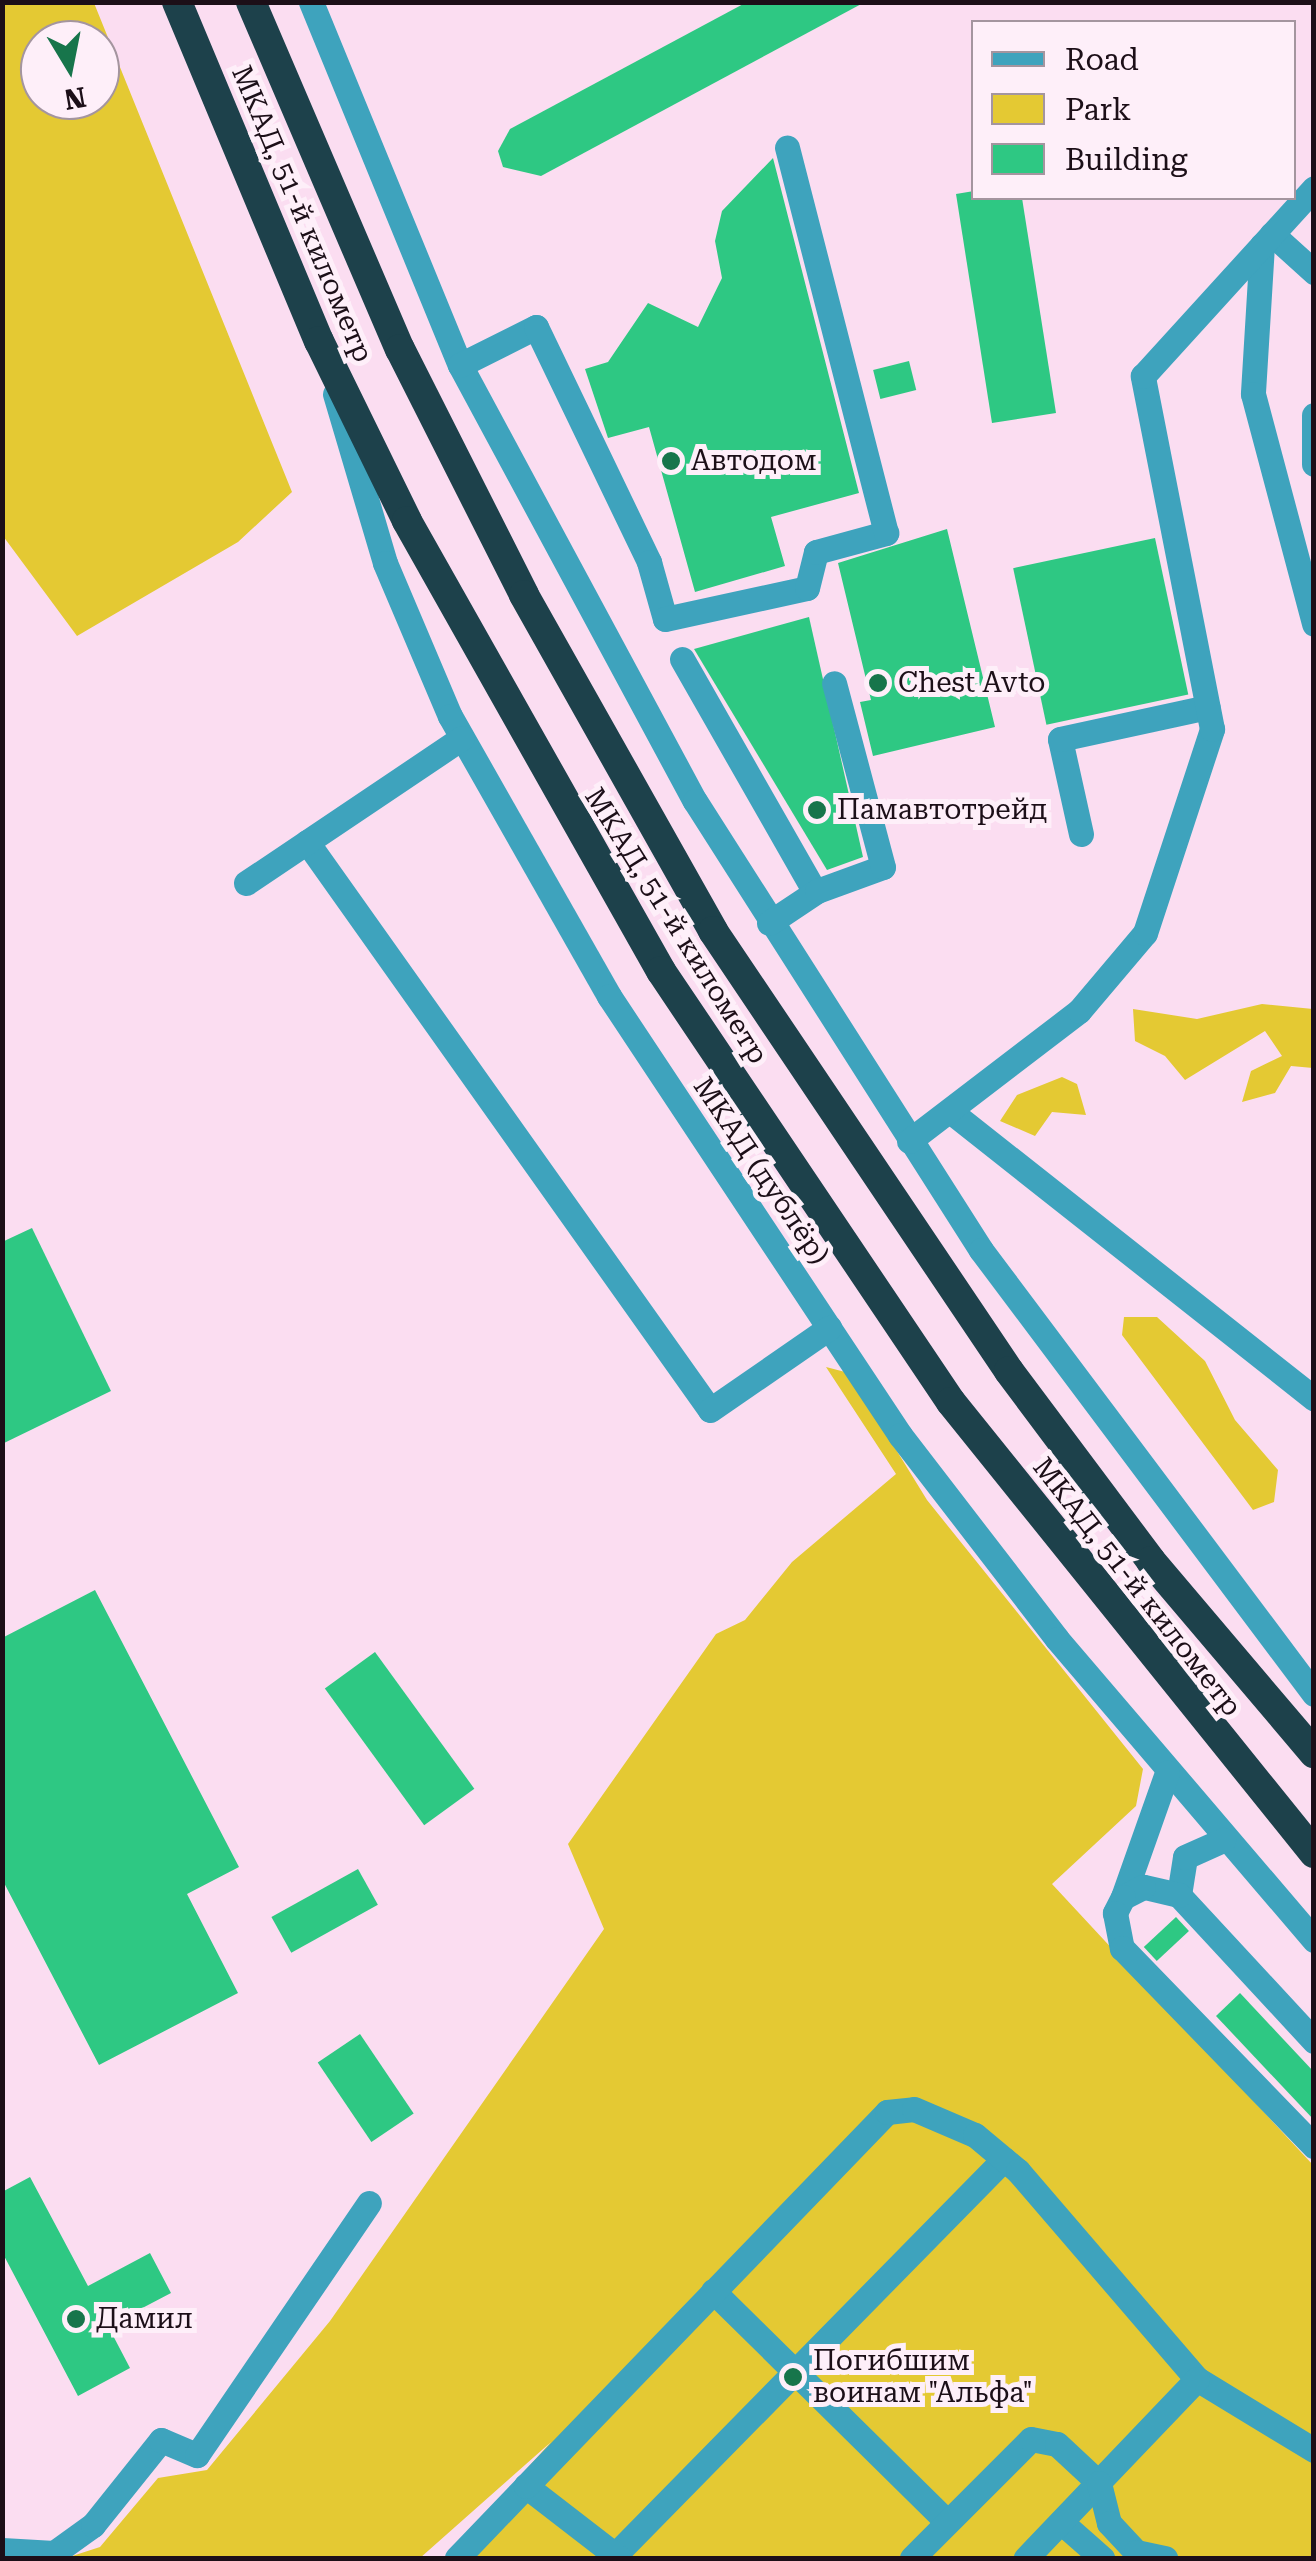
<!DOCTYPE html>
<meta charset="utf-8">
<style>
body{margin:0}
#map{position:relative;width:1316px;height:2561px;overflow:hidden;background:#fbddf1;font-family:"Roboto Serif",serif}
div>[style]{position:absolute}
.green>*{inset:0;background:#e4c933}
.building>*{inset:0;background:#2ec883;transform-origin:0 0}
.minor>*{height:25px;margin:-12.5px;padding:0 12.5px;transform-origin:12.5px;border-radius:12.5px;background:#3ea3bd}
.highway>*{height:30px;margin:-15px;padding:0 15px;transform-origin:15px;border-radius:15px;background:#1d414b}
.dots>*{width:28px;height:28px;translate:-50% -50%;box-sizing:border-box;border:5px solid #feeff9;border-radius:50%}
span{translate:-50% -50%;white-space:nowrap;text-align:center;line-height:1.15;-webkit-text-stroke:10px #feeff9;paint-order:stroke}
.street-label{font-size:28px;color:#1c0f18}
.poi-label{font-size:28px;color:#1c0f18}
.left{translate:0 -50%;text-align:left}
.frame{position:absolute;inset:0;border:5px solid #1c0f18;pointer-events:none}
.legend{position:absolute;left:971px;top:20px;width:325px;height:180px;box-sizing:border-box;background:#feeff9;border:2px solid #a4959f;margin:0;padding:12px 18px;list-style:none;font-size:30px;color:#1c0f18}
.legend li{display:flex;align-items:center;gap:20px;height:50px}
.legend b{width:50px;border:2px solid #a4959f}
.north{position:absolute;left:20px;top:20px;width:100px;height:100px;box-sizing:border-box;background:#feeff9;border:2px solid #a4959f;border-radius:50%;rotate:170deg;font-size:28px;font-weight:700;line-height:40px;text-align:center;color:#1c0f18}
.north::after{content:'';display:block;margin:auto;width:35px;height:45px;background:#17754b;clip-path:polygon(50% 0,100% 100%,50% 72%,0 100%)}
</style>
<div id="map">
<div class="green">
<i style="clip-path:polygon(evenodd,2px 3px,94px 3px,292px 492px,238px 542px,77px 636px,3px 536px,2px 3px,100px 40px,100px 100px,40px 100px,40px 40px,100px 40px)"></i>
<i style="clip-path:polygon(1262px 1004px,1313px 1009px,1313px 1068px,1291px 1066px,1275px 1093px,1242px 1102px,1251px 1071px,1282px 1056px,1265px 1031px,1185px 1080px,1165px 1056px,1135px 1041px,1133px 1009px,1197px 1019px)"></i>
<i style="clip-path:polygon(1062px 1077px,1077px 1084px,1086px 1115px,1052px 1112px,1035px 1136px,1000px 1121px,1017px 1095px)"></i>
<i style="clip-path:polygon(1124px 1317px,1157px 1317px,1205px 1361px,1235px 1420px,1278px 1470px,1274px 1502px,1253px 1510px,1122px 1335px)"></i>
<i style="clip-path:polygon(826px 1367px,849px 1373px,927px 1500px,1143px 1769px,1136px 1806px,1052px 1884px,1313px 2165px,1313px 2558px,446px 2558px,551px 2442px,420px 2558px,66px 2558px,100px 2547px,158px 2478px,207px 2470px,330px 2321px,604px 1929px,568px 1844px,716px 1634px,745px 1620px,792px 1562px,896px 1474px)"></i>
</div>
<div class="building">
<i style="clip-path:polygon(747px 2px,865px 2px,541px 176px,503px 167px,498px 151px,510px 129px)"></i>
<i style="clip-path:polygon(773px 158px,859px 493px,771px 517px,785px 566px,695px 592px,649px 427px,608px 438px,585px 369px,608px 362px,648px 303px,698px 327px,722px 278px,715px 241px,722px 211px)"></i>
<i style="clip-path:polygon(974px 191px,1022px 198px,1056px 413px,992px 423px,956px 194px)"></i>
<i style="left:909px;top:361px;width:30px;height:37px;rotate:76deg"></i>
<i style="clip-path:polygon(947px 529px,995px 727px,873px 756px,860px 702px,871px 700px,838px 563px)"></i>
<i style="left:1155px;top:538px;width:160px;height:145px;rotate:78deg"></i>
<i style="clip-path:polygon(809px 617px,863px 857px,827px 870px,694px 649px)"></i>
<i style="clip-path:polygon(32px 1228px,111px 1391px,2px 1444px,2px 1242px)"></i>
<i style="clip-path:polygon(95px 1590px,239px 1867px,187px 1894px,238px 1993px,99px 2065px,2px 1879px,2px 1638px)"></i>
<i style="left:375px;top:1652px;width:169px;height:62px;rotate:54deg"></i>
<i style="left:358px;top:1869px;width:41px;height:99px;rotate:61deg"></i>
<i style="left:1176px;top:1917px;width:19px;height:44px;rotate:47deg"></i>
<i style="clip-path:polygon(1240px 1993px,1314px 2072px,1314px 2120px,1216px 2016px)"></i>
<i style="left:360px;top:2034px;width:96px;height:51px;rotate:56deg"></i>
<i style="clip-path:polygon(30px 2177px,88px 2286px,150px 2253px,171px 2293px,108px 2326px,130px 2368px,78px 2396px,2px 2252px,2px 2192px)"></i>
</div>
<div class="minor">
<i style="left:311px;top:2px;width:392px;rotate:67.7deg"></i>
<i style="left:460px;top:365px;width:495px;rotate:61.7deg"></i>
<i style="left:695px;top:801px;width:532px;rotate:57.5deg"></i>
<i style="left:981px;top:1250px;width:555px;rotate:53.13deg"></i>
<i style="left:1272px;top:234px;width:57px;rotate:42.1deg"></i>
<i style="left:1262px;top:245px;width:149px;rotate:93.5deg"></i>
<i style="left:1253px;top:394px;width:238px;rotate:75.1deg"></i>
<i style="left:460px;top:365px;width:85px;rotate:-26.6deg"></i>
<i style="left:536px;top:327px;width:261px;rotate:64.3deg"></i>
<i style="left:649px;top:562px;width:59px;rotate:74.3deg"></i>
<i style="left:665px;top:619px;width:145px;rotate:-12.3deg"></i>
<i style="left:807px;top:588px;width:37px;rotate:-76deg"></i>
<i style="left:816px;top:552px;width:73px;rotate:-15.2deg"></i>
<i style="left:886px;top:533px;width:398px;rotate:-104.4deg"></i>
<i style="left:335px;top:394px;width:176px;rotate:73.5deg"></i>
<i style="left:385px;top:563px;width:166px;rotate:67deg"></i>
<i style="left:450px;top:716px;width:322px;rotate:60.4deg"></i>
<i style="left:609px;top:996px;width:527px;rotate:56.46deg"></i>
<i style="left:900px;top:1435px;width:257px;rotate:52.4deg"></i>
<i style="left:1057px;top:1639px;width:396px;rotate:49.5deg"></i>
<i style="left:1314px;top:415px;width:49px;rotate:90deg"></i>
<i style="left:682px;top:659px;width:268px;rotate:60.3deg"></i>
<i style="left:1081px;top:834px;width:97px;rotate:-102.5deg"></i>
<i style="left:1060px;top:739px;width:151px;rotate:-12.2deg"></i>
<i style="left:307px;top:842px;width:696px;rotate:54.64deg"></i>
<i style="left:710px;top:1410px;width:145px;rotate:-34.6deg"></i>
<i style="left:246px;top:883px;width:260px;rotate:-33.9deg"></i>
<i style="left:769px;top:923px;width:58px;rotate:-33.7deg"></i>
<i style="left:817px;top:891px;width:70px;rotate:-20deg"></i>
<i style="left:883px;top:867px;width:190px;rotate:-104.9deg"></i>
<i style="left:950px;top:1111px;width:464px;rotate:38.3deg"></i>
<i style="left:909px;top:1141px;width:214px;rotate:-37.4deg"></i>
<i style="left:1079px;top:1011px;width:102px;rotate:-49.8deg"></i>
<i style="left:1145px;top:933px;width:215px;rotate:-71.8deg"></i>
<i style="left:1212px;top:729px;width:360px;rotate:-101.1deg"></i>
<i style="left:1143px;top:376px;width:254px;rotate:-47.7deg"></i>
<i style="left:1179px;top:1895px;width:38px;rotate:-81deg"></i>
<i style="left:1185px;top:1857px;width:42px;rotate:-24.1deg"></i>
<i style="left:1123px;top:1897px;width:132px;rotate:-70.5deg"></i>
<i style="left:1314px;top:2041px;width:199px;rotate:-132.8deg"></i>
<i style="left:1179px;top:1895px;width:37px;rotate:-167deg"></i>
<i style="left:1143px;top:1887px;width:22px;rotate:153deg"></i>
<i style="left:1123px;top:1897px;width:18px;rotate:117deg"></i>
<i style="left:1115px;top:1913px;width:36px;rotate:79deg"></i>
<i style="left:1122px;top:1948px;width:276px;rotate:45.9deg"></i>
<i style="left:713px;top:2291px;width:329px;rotate:44.6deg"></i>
<i style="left:1197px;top:2379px;width:137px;rotate:31.3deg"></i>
<i style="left:1061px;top:2522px;width:55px;rotate:41.3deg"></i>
<i style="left:2px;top:2550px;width:52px;rotate:3.3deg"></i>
<i style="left:54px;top:2553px;width:48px;rotate:-35.7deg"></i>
<i style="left:93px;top:2525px;width:109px;rotate:-51.3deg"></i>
<i style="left:161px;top:2440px;width:39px;rotate:23deg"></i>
<i style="left:197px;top:2455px;width:305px;rotate:-55.7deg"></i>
<i style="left:457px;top:2558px;width:100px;rotate:-46.2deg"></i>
<i style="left:612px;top:2558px;width:559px;rotate:-45.51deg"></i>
<i style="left:619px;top:2558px;width:118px;rotate:-142.3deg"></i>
<i style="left:526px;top:2486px;width:520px;rotate:-46.01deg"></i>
<i style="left:887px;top:2112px;width:27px;rotate:-6deg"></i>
<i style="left:914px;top:2109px;width:66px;rotate:23.1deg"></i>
<i style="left:975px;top:2135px;width:56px;rotate:39.9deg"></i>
<i style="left:1018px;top:2171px;width:274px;rotate:49.3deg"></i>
<i style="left:1197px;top:2379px;width:248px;rotate:133.7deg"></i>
<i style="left:912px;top:2558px;width:168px;rotate:-45deg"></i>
<i style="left:1031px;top:2439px;width:26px;rotate:11deg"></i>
<i style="left:1057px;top:2444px;width:57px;rotate:42.9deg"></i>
<i style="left:1099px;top:2483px;width:41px;rotate:76deg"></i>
<i style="left:1109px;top:2523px;width:40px;rotate:47deg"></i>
<i style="left:1136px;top:2552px;width:30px;rotate:12deg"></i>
</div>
<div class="highway">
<i style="left:177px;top:2px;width:368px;rotate:67.3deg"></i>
<i style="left:319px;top:341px;width:200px;rotate:63.9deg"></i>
<i style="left:407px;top:521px;width:517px;rotate:60.56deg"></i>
<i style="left:661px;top:971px;width:519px;rotate:56.07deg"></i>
<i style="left:951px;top:1402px;width:579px;rotate:51.17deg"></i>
<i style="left:251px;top:2px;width:378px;rotate:66.8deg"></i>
<i style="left:400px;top:349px;width:275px;rotate:63.2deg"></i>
<i style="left:524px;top:595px;width:386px;rotate:60.6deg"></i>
<i style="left:713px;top:931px;width:530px;rotate:56.07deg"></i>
<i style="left:1009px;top:1371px;width:237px;rotate:53.2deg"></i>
<i style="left:1151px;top:1561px;width:252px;rotate:49.7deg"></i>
</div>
<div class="dots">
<i style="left:671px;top:461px;background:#17754b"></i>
<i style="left:878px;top:683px;background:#17754b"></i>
<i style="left:817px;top:810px;background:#17754b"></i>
<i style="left:76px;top:2319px;background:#17754b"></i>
<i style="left:793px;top:2377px;background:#17754b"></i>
</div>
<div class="street-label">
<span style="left:302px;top:214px;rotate:67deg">МКАД, 51-й километр</span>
<span style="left:676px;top:926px;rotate:58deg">МКАД, 51-й километр</span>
<span style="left:761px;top:1171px;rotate:56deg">МКАД (дублёр)</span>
<span style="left:1137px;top:1587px;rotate:52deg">МКАД, 51-й километр</span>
</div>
<div class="poi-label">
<span class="left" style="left:691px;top:461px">Автодом</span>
<span class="left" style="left:898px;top:683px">Chest Avto</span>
<span class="left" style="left:837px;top:810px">Памавтотрейд</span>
<span class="left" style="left:96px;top:2319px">Дамил</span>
<span class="left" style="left:813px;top:2377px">Погибшим<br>воинам "Альфа"</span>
</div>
<div class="frame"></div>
<ul class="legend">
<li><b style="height:12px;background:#3ea3bd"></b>Road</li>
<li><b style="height:28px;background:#e4c933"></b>Park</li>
<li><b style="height:28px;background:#2ec883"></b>Building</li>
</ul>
<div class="north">N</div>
</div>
